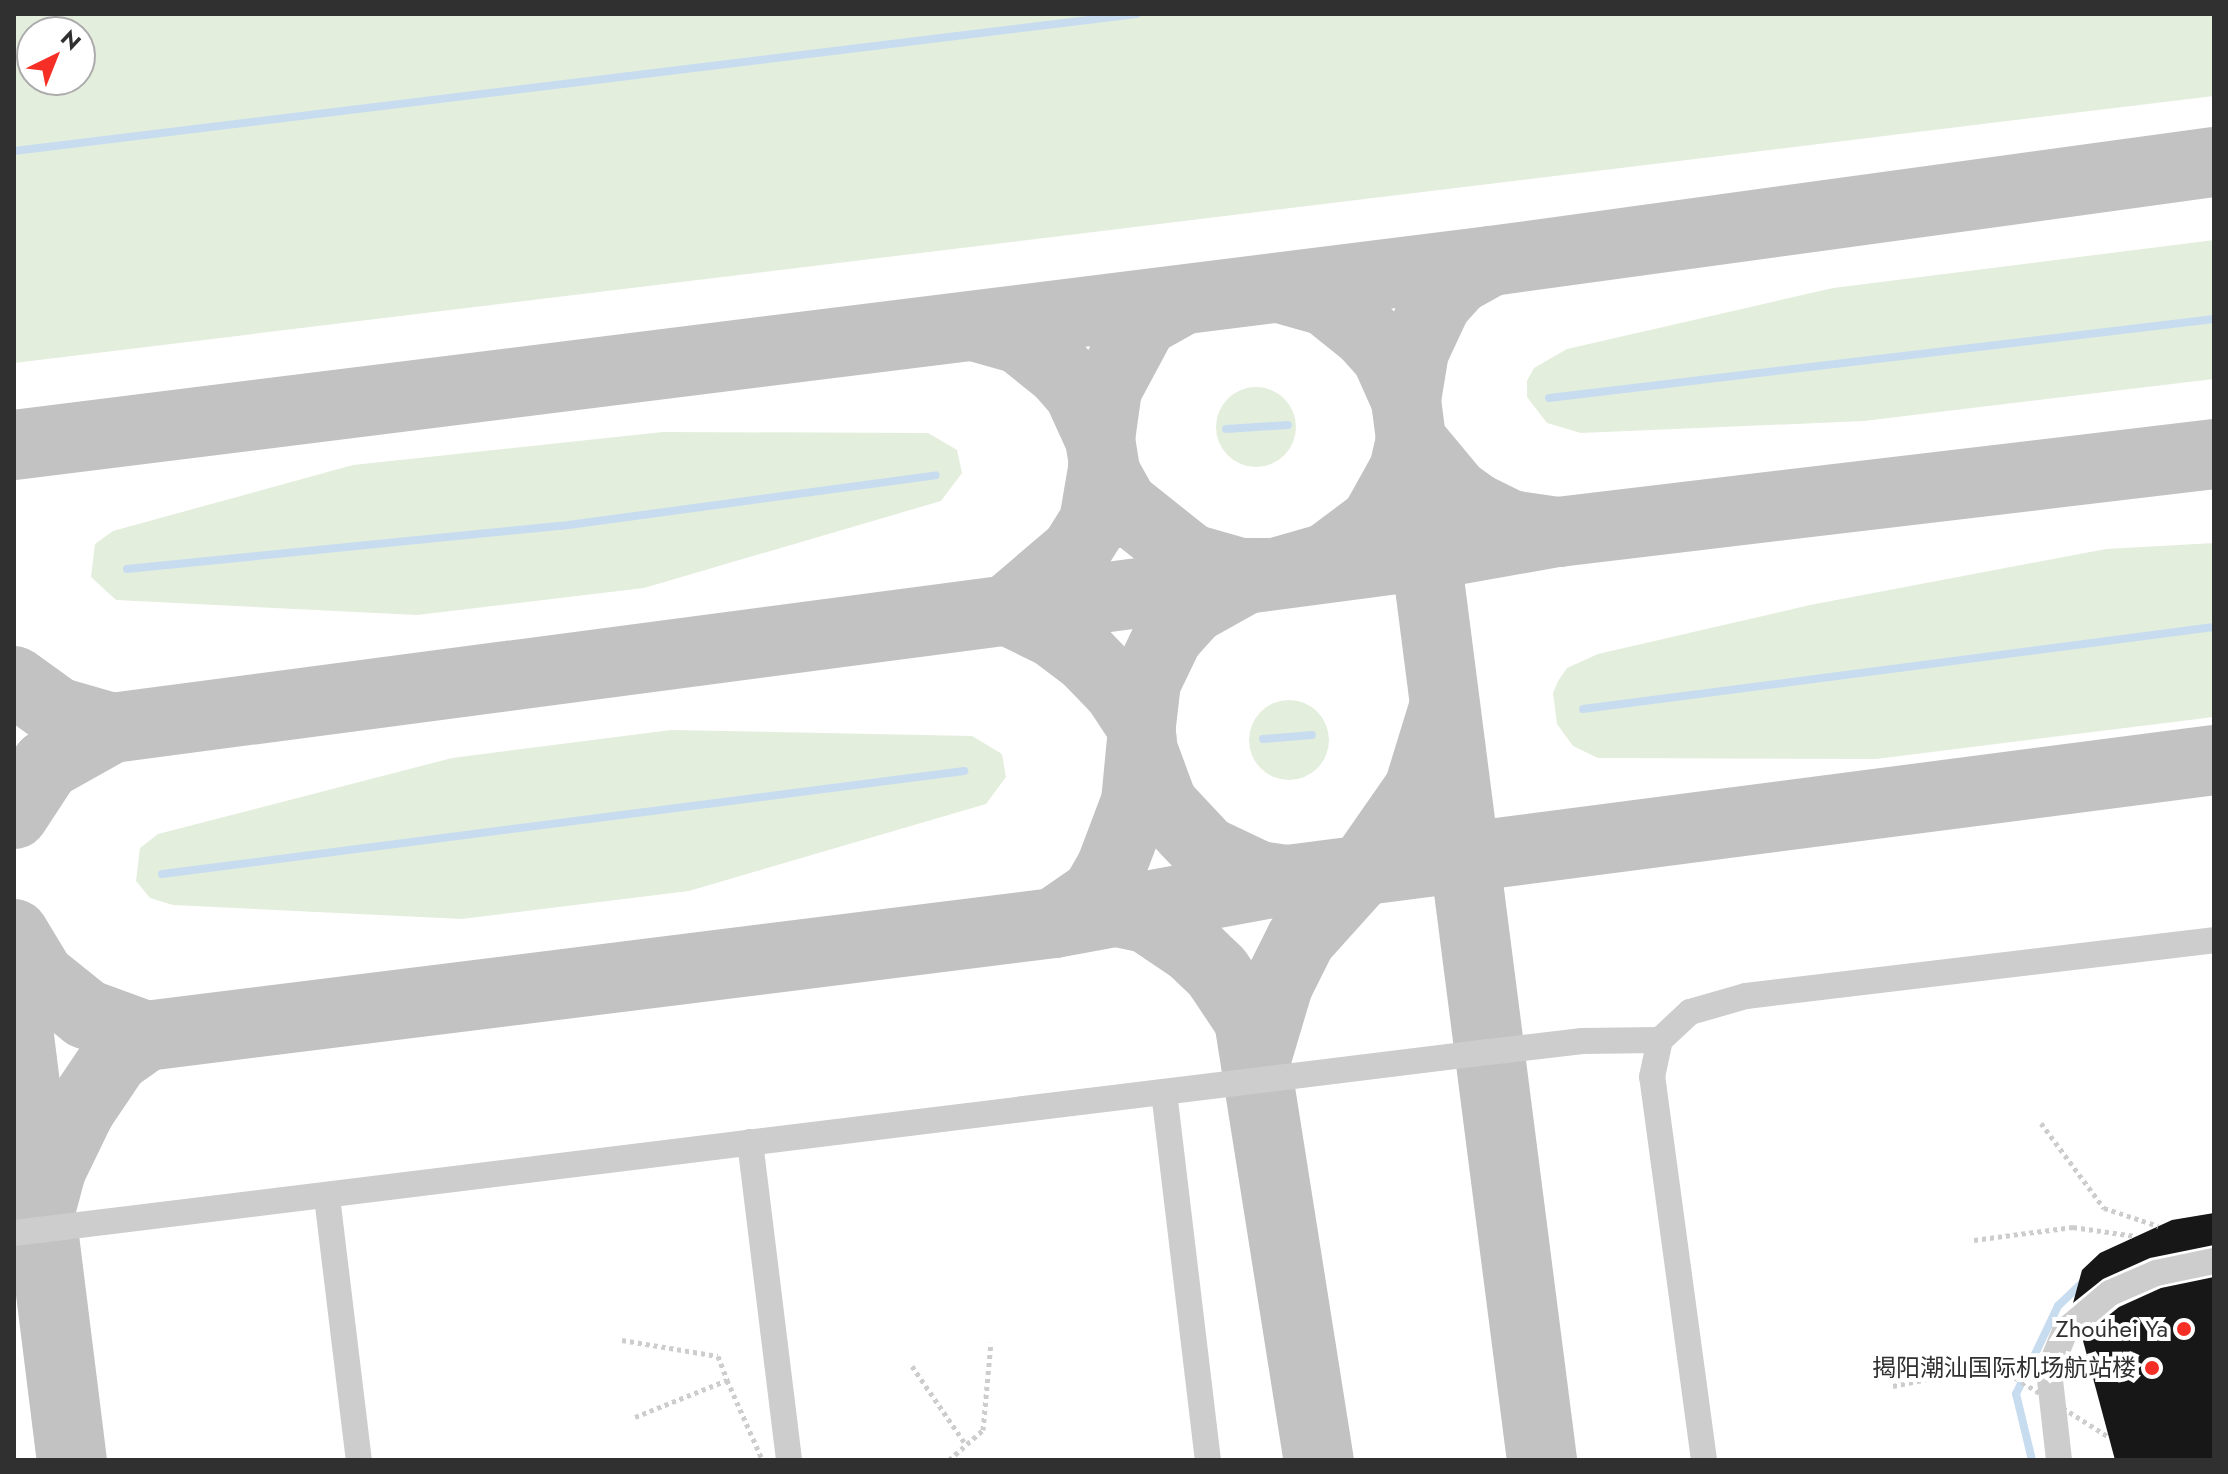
<!DOCTYPE html>
<meta charset="utf-8">
<style>
body{margin:0}
#map{position:relative;width:2228px;height:1474px;overflow:hidden;background:#fff;font-family:Jost,"Noto Sans SC",sans-serif}
div>[style]{position:absolute}
.green>*{inset:0;background:#e4eedd}
.round{border-radius:50%}
.stream>*{height:8px;margin:-4px;padding:0 4px;transform-origin:4px;border-radius:4px;background:#c8dcf0}
.taxiway>*{height:70px;margin:-35px;padding:0 35px;transform-origin:35px;border-radius:35px;background:#c2c2c2}
.building>*{inset:0;background:#171717}
.path>*{height:5px;margin-top:-2.5px;transform-origin:0;background:repeating-linear-gradient(90deg,#cdcdcd 0 4px,transparent 0 8px)}
.minor>*{height:26px;margin:-13px;padding:0 13px;transform-origin:13px;border-radius:13px;background:#cdcdcd}
.path-bridge>*{height:5px;margin-top:-2.5px;transform-origin:0;background:repeating-linear-gradient(90deg,#cdcdcd 0 4px,transparent 0 8px)}
.dots>*{width:22px;height:22px;translate:-50% -50%;box-sizing:border-box;border:4px solid #fff;border-radius:50%}
span{translate:-50% -50%;white-space:nowrap;text-align:center;line-height:1.15;-webkit-text-stroke:8px #fff;paint-order:stroke}
.poi-label{font-size:24px;color:#303030}
.right{translate:-100% -50%;text-align:right}
.frame{position:absolute;inset:0;border:16px solid #303030;pointer-events:none}
.north{position:absolute;left:16px;top:16px;width:80px;height:80px;box-sizing:border-box;background:#fff;border:2px solid #acacac;border-radius:50%;rotate:43deg;font-size:22px;font-weight:700;line-height:32px;text-align:center;color:#303030}
.north::after{content:'';display:block;margin:auto;width:28px;height:36px;background:#f52f25;clip-path:polygon(50% 0,100% 100%,50% 72%,0 100%)}
</style>
<div id="map">
<div class="green">
<i style="clip-path:polygon(evenodd,14px 14px,2214px 14px,2214px 96px,14px 363px,14px 14px,32px 32px,80px 32px,80px 80px,32px 80px,32px 32px)"></i>
<i style="clip-path:polygon(2214px 240px,2214px 379px,1864px 421px,1581px 433px,1547px 423px,1527px 397px,1527px 381px,1534px 368px,1567px 349px,1833px 288px)"></i>
<i class="round" style="left:1216px;top:387px;width:80px;height:80px"></i>
<i style="clip-path:polygon(663px 432px,928px 433px,957px 450px,962px 473px,941px 501px,644px 588px,417px 615px,116px 600px,91px 577px,95px 544px,113px 531px,353px 465px)"></i>
<i style="clip-path:polygon(2214px 543px,2214px 717px,1876px 759px,1598px 758px,1573px 746px,1557px 724px,1553px 693px,1558px 681px,1567px 668px,1598px 654px,1810px 605px,2106px 549px)"></i>
<i class="round" style="left:1249px;top:700px;width:80px;height:80px"></i>
<i style="clip-path:polygon(671px 730px,972px 736px,1002px 754px,1006px 777px,986px 804px,689px 891px,462px 919px,173px 905px,150px 898px,136px 881px,140px 848px,158px 834px,452px 758px)"></i>
</div>
<div class="stream">
<i style="left:14px;top:151px;width:1131px;rotate:-6.96deg"></i>
<i style="left:1549px;top:398px;width:670px;rotate:-6.77deg"></i>
<i style="left:1226px;top:429px;width:62px;rotate:-3.7deg"></i>
<i style="left:127px;top:569px;width:436px;rotate:-5.7deg"></i>
<i style="left:561px;top:526px;width:378px;rotate:-7.7deg"></i>
<i style="left:1583px;top:709px;width:636px;rotate:-7.4deg"></i>
<i style="left:1263px;top:739px;width:49px;rotate:-4.7deg"></i>
<i style="left:162px;top:874px;width:809px;rotate:-7.32deg"></i>
<i style="left:2032px;top:1460px;width:68px;rotate:-103.6deg"></i>
<i style="left:2016px;top:1394px;width:98px;rotate:-64.5deg"></i>
<i style="left:2058px;top:1306px;width:37px;rotate:-44deg"></i>
</div>
<div class="taxiway">
<i style="left:1491px;top:261px;width:39px;rotate:151deg"></i>
<i style="left:1457px;top:280px;width:30px;rotate:132deg"></i>
<i style="left:1437px;top:302px;width:54px;rotate:115.1deg"></i>
<i style="left:1414px;top:351px;width:50px;rotate:99.3deg"></i>
<i style="left:1406px;top:400px;width:1069px;rotate:82.69deg"></i>
<i style="left:1280px;top:288px;width:48px;rotate:15.8deg"></i>
<i style="left:1326px;top:301px;width:51px;rotate:38.7deg"></i>
<i style="left:1366px;top:333px;width:30px;rotate:48deg"></i>
<i style="left:1386px;top:355px;width:49px;rotate:66deg"></i>
<i style="left:974px;top:326px;width:48px;rotate:15.8deg"></i>
<i style="left:1020px;top:339px;width:51px;rotate:38.7deg"></i>
<i style="left:1060px;top:371px;width:29px;rotate:49deg"></i>
<i style="left:1079px;top:393px;width:51px;rotate:65.5deg"></i>
<i style="left:14px;top:445px;width:1488px;rotate:-7.1deg"></i>
<i style="left:1491px;top:261px;width:730px;rotate:-7.8deg"></i>
<i style="left:1103px;top:469px;width:41px;rotate:60.9deg"></i>
<i style="left:1123px;top:505px;width:87px;rotate:38.5deg"></i>
<i style="left:1191px;top:559px;width:51px;rotate:15.9deg"></i>
<i style="left:1240px;top:573px;width:35px"></i>
<i style="left:1275px;top:573px;width:54px;rotate:-16.1deg"></i>
<i style="left:1327px;top:558px;width:60px;rotate:-36.9deg"></i>
<i style="left:1375px;top:522px;width:60px;rotate:-60.9deg"></i>
<i style="left:1404px;top:470px;width:31px;rotate:-77deg"></i>
<i style="left:1411px;top:440px;width:69px;rotate:50.3deg"></i>
<i style="left:1455px;top:493px;width:24px;rotate:36deg"></i>
<i style="left:1474px;top:507px;width:40px;rotate:26.6deg"></i>
<i style="left:1510px;top:525px;width:49px;rotate:8.3deg"></i>
<i style="left:1558px;top:532px;width:661px;rotate:-6.78deg"></i>
<i style="left:1103px;top:469px;width:54px;rotate:99.6deg"></i>
<i style="left:1094px;top:522px;width:36px;rotate:122deg"></i>
<i style="left:1075px;top:552px;width:89px;rotate:139.5deg"></i>
<i style="left:1007px;top:610px;width:52px;rotate:26.1deg"></i>
<i style="left:1054px;top:633px;width:39px;rotate:37deg"></i>
<i style="left:1085px;top:656px;width:47px;rotate:45.9deg"></i>
<i style="left:1118px;top:690px;width:42px;rotate:56.7deg"></i>
<i style="left:1112px;top:514px;width:76px;rotate:-99.1deg"></i>
<i style="left:1100px;top:439px;width:50px;rotate:-82deg"></i>
<i style="left:1107px;top:389px;width:76px;rotate:-61.8deg"></i>
<i style="left:1143px;top:322px;width:45px;rotate:-29.4deg"></i>
<i style="left:14px;top:681px;width:53px;rotate:35.8deg"></i>
<i style="left:57px;top:712px;width:57px;rotate:16.2deg"></i>
<i style="left:112px;top:728px;width:1326px;rotate:-7.49deg"></i>
<i style="left:1427px;top:555px;width:133px;rotate:-10deg"></i>
<i style="left:1141px;top:725px;width:43px;rotate:-83.4deg"></i>
<i style="left:1146px;top:682px;width:51px;rotate:-64.4deg"></i>
<i style="left:1168px;top:636px;width:36px;rotate:-48deg"></i>
<i style="left:1192px;top:609px;width:57px;rotate:-29.2deg"></i>
<i style="left:1143px;top:751px;width:58px;rotate:69.7deg"></i>
<i style="left:1163px;top:805px;width:63px;rotate:46.9deg"></i>
<i style="left:1206px;top:851px;width:59px;rotate:25.3deg"></i>
<i style="left:1259px;top:876px;width:29px;rotate:8deg"></i>
<i style="left:1288px;top:880px;width:934px;rotate:-7.38deg"></i>
<i style="left:14px;top:814px;width:59px;rotate:-56.9deg"></i>
<i style="left:46px;top:765px;width:76px;rotate:-29.3deg"></i>
<i style="left:1113px;top:911px;width:35px;rotate:12deg"></i>
<i style="left:1147px;top:918px;width:55px;rotate:34deg"></i>
<i style="left:1193px;top:949px;width:33px;rotate:44deg"></i>
<i style="left:1217px;top:972px;width:58px;rotate:56.3deg"></i>
<i style="left:1249px;top:1020px;width:446px;rotate:81deg"></i>
<i style="left:1054px;top:923px;width:51px;rotate:-34.6deg"></i>
<i style="left:1096px;top:894px;width:30px;rotate:-60deg"></i>
<i style="left:1111px;top:868px;width:71px;rotate:-69.3deg"></i>
<i style="left:1136px;top:802px;width:62px;rotate:-84.5deg"></i>
<i style="left:14px;top:934px;width:50px;rotate:58.8deg"></i>
<i style="left:40px;top:977px;width:59px;rotate:38.8deg"></i>
<i style="left:86px;top:1014px;width:64px;rotate:20.1deg"></i>
<i style="left:146px;top:1036px;width:915px;rotate:-7.09deg"></i>
<i style="left:1054px;top:923px;width:238px;rotate:-10.4deg"></i>
<i style="left:14px;top:996px;width:468px;rotate:82.9deg"></i>
<i style="left:1256px;top:1059px;width:77px;rotate:-73.4deg"></i>
<i style="left:1278px;top:985px;width:51px;rotate:-63.4deg"></i>
<i style="left:1301px;top:939px;width:91px;rotate:-48.1deg"></i>
<i style="left:1362px;top:871px;width:100px;rotate:-55.2deg"></i>
<i style="left:1419px;top:789px;width:82px;rotate:-72.9deg"></i>
<i style="left:42px;top:1204px;width:35px;rotate:-75deg"></i>
<i style="left:51px;top:1170px;width:67px;rotate:-64.2deg"></i>
<i style="left:80px;top:1110px;width:63px;rotate:-56.1deg"></i>
<i style="left:115px;top:1058px;width:38px;rotate:-35deg"></i>
</div>
<div class="building">
<i style="clip-path:polygon(2214px 1213px,2214px 1245px,2150px 1258px,2103px 1279px,2073px 1303px,2082px 1270px,2100px 1253px,2172px 1220px)"></i>
<i style="clip-path:polygon(2214px 1277px,2214px 1460px,2115px 1460px,2082px 1337px,2119px 1307px,2161px 1288px)"></i>
</div>
<div class="path">
<i style="left:2041px;top:1123px;width:106px;rotate:53.5deg"></i>
<i style="left:2104px;top:1208px;width:57px;rotate:18.4deg"></i>
<i style="left:1974px;top:1240px;width:100px;rotate:-7.5deg"></i>
<i style="left:2073px;top:1227px;width:63px;rotate:8.3deg"></i>
<i style="left:622px;top:1340px;width:97px;rotate:9.5deg"></i>
<i style="left:718px;top:1356px;width:26px;rotate:69deg"></i>
<i style="left:912px;top:1366px;width:96px;rotate:55.6deg"></i>
<i style="left:635px;top:1417px;width:99px;rotate:-21.9deg"></i>
<i style="left:727px;top:1380px;width:86px;rotate:66.1deg"></i>
<i style="left:949px;top:1460px;width:45px;rotate:-41.4deg"></i>
<i style="left:983px;top:1430px;width:88px;rotate:-84.8deg"></i>
</div>
<div class="minor">
<i style="left:1164px;top:1092px;width:371px;rotate:83.2deg"></i>
<i style="left:750px;top:1142px;width:320px;rotate:83deg"></i>
<i style="left:327px;top:1197px;width:265px;rotate:83.1deg"></i>
<i style="left:14px;top:1233px;width:1486px;rotate:-7deg"></i>
<i style="left:1489px;top:1052px;width:94px;rotate:-6.7deg"></i>
<i style="left:1582px;top:1041px;width:78px;rotate:-0.7deg"></i>
<i style="left:1704px;top:1460px;width:387px;rotate:-97.7deg"></i>
<i style="left:1652px;top:1077px;width:38px;rotate:-78deg"></i>
<i style="left:1660px;top:1040px;width:41px;rotate:-43deg"></i>
<i style="left:1690px;top:1012px;width:58px;rotate:-15.9deg"></i>
<i style="left:1746px;top:996px;width:471px;rotate:-6.8deg"></i>
<i style="left:2059px;top:1460px;width:90px;rotate:-96.4deg"></i>
<i style="left:2049px;top:1371px;width:43px;rotate:-68.2deg"></i>
<i style="left:2065px;top:1331px;width:59px;rotate:-40.2deg"></i>
<i style="left:2110px;top:1293px;width:50px;rotate:-23.5deg"></i>
<i style="left:2156px;top:1273px;width:59px;rotate:-11.7deg"></i>
</div>
<div class="path-bridge">
<i style="left:1893px;top:1386px;width:104px;rotate:-11.6deg"></i>
<i style="left:1995px;top:1365px;width:135px;rotate:32.3deg"></i>
</div>
<div class="dots">
<i style="left:2184px;top:1329px;background:#f52f25"></i>
<i style="left:2152px;top:1368px;background:#f52f25"></i>
</div>
<div class="poi-label">
<span class="right" style="left:2168px;top:1329px">Zhouhei Ya</span>
<span class="right" style="left:2136px;top:1368px">揭阳潮汕国际机场航站楼</span>
</div>
<div class="frame"></div>
<div class="north">N</div>
</div>
